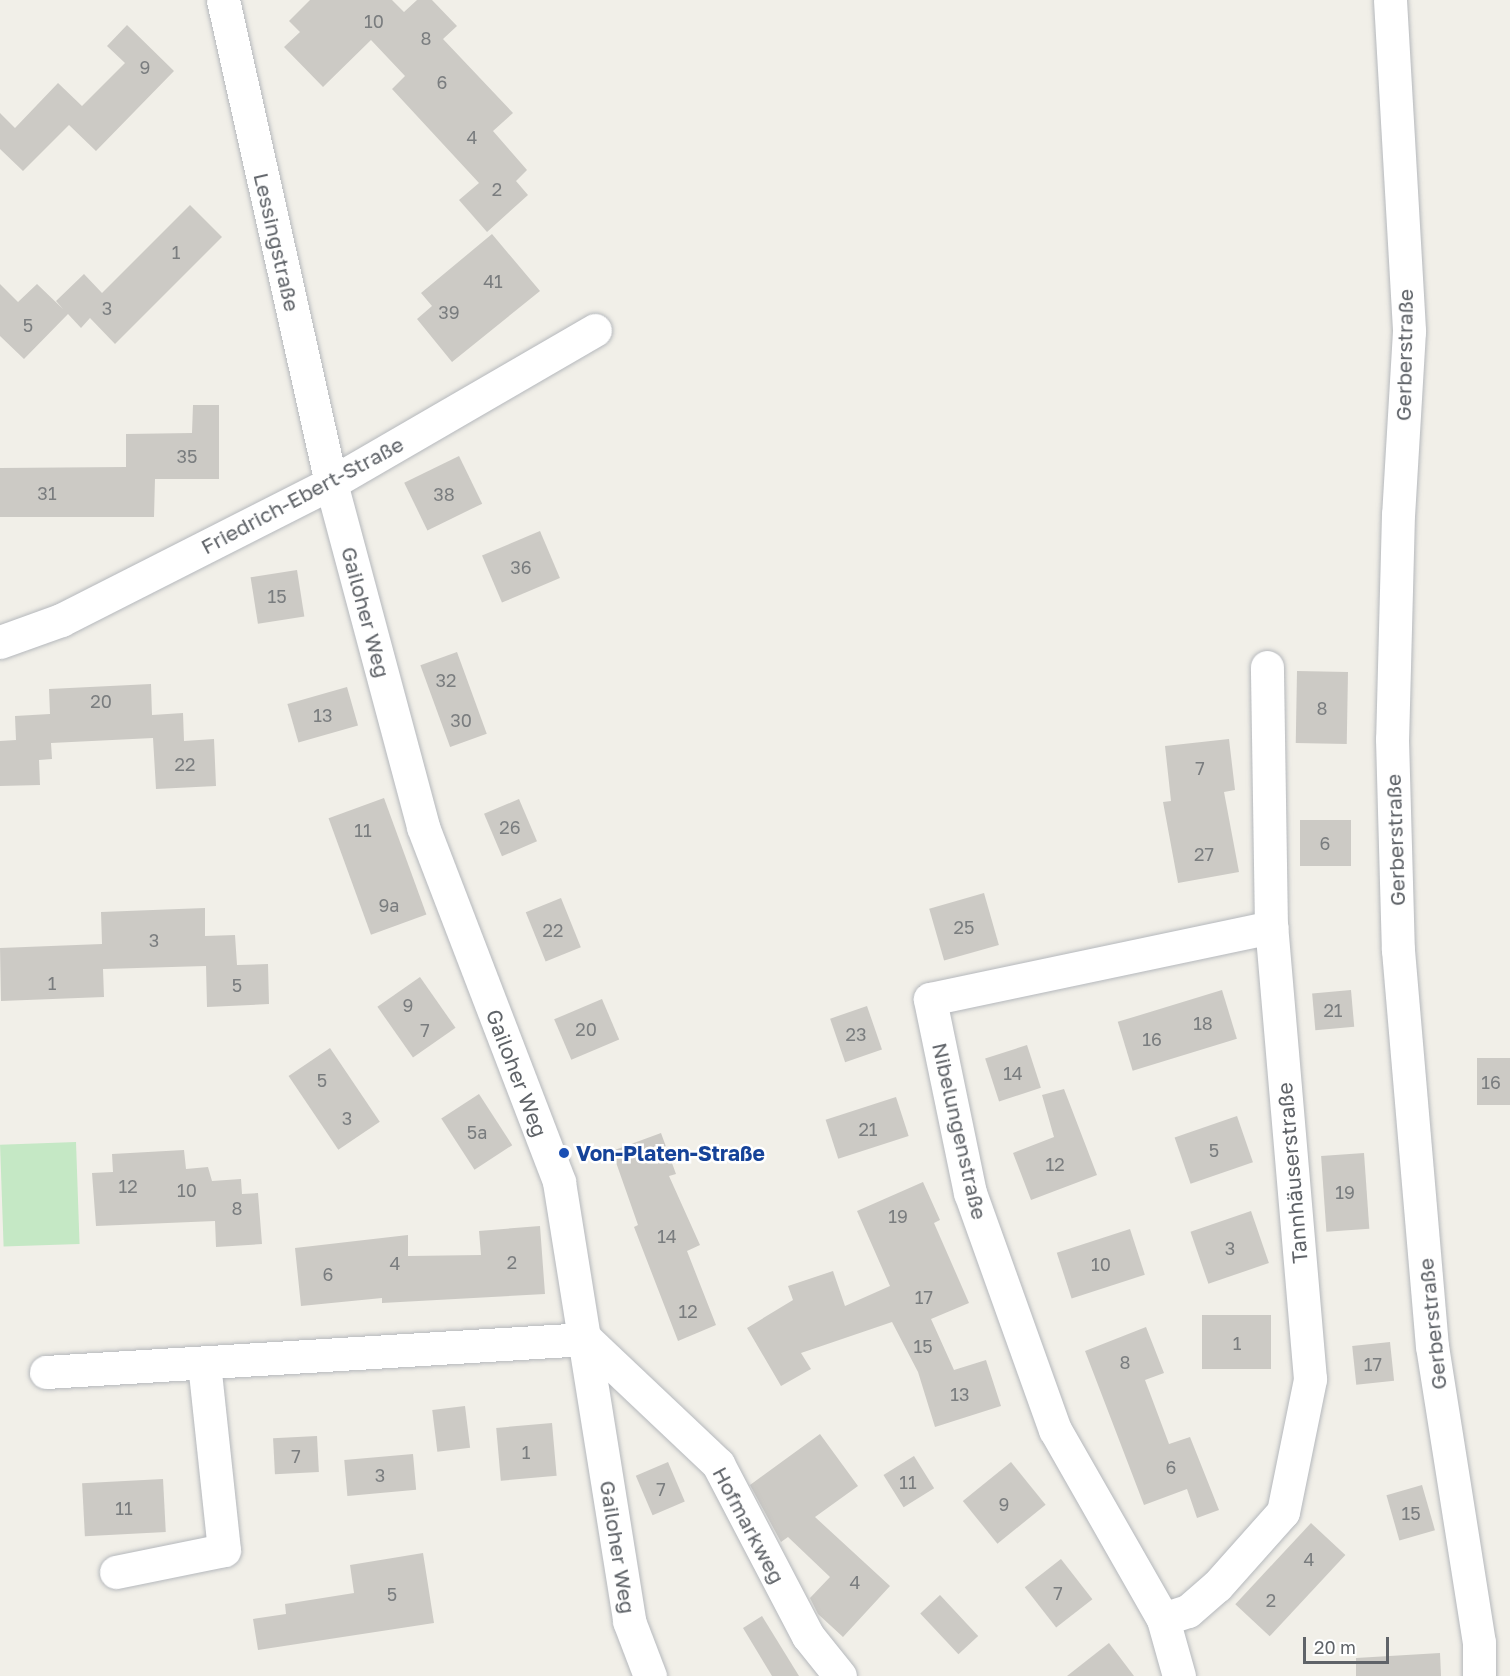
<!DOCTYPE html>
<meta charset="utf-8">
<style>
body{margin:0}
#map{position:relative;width:1510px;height:1676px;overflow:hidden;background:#f1efe8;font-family:"Golos Text",sans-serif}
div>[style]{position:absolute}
.green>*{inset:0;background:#c5e8c5;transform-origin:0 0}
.building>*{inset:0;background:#cccac5;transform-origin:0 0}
.roads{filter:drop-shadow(0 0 2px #b5b8bc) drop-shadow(0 0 2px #b5b8bc)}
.minor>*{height:33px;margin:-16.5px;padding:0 16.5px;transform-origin:16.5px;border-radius:16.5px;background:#fff}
.dots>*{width:16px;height:16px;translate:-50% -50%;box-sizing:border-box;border:3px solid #fff;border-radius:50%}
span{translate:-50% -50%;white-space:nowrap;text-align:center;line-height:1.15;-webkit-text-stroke:5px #fff;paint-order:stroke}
.number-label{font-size:18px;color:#7a7d7f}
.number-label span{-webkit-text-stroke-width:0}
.street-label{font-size:21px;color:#5f6368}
.transit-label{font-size:21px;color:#164399;font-weight:700}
.left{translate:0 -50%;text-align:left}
.scale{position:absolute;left:1303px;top:1637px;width:86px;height:27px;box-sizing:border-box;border:3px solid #5f6368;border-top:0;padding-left:8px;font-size:18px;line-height:21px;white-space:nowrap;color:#5f6368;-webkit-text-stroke:4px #fff;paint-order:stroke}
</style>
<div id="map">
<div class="green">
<i style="left:76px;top:1142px;width:102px;height:76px;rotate:88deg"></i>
</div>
<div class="building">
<i style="clip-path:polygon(310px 0,392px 0,404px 12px,417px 0,432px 0,457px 26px,443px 39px,513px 113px,493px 131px,527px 170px,516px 181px,528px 195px,487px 232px,459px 200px,479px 183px,392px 89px,405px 76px,371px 40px,323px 87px,284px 47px,300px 32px,289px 21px)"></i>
<i style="clip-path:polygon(127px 25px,174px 71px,96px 151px,69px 125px,23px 171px,0 149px,0 113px,15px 128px,58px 83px,82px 106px,125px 63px,107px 46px)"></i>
<i style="clip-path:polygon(190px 205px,222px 237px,115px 344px,90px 318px,81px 328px,68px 314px,24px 359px,0 336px,0 284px,18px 302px,37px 284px,63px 309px,56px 301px,84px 274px,102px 293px)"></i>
<i style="clip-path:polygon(492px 234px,540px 291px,452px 362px,417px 319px,432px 306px,421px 293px)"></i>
<i style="clip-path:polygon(193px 405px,219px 405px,219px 479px,155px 479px,154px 517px,0 517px,0 468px,126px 467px,126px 434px,192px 433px)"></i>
<i style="left:459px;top:456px;width:53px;height:61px;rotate:64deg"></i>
<i style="left:540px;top:531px;width:51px;height:63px;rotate:67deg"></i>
<i style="left:297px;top:570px;width:47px;height:47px;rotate:81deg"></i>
<i style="left:457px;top:652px;width:87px;height:39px;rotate:70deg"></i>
<i style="left:1297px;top:671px;width:51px;height:72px;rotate:1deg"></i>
<i style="clip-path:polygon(151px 684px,152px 715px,183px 713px,184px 741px,214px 739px,216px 786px,156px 789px,153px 738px,51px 743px,52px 759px,39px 760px,40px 785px,0 786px,0 741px,16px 740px,15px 716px,50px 714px,49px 689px)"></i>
<i style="left:347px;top:687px;width:40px;height:62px;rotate:74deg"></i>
<i style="clip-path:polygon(1229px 739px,1235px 790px,1224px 792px,1239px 872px,1178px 883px,1163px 802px,1171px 801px,1165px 746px)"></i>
<i style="left:384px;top:798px;width:124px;height:59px;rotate:70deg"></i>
<i style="left:519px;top:799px;width:46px;height:38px;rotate:67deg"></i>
<i style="left:1300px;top:820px;width:51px;height:46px"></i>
<i style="left:984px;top:893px;width:54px;height:57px;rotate:74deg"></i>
<i style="left:561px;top:898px;width:53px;height:38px;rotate:68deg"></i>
<i style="clip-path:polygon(205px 908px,205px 936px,235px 935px,237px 965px,268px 964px,269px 1004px,207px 1007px,206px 966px,103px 969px,104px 997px,1px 1001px,0 948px,102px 944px,101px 912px)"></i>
<i style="left:420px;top:977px;width:62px;height:52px;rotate:55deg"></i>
<i style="left:1222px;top:990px;width:51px;height:109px;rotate:73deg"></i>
<i style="left:1351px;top:990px;width:37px;height:39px;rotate:85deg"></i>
<i style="left:602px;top:999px;width:44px;height:52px;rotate:67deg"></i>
<i style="left:867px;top:1006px;width:46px;height:39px;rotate:71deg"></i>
<i style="left:1027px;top:1045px;width:45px;height:44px;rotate:72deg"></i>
<i style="left:330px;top:1048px;width:89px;height:50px;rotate:56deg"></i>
<i style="left:1477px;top:1058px;width:33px;height:47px"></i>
<i style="clip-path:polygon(1064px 1089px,1097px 1175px,1031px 1200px,1013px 1153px,1054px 1137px,1042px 1095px)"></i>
<i style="left:479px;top:1094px;width:61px;height:45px;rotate:57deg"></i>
<i style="left:896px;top:1097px;width:41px;height:74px;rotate:72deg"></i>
<i style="left:1237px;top:1116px;width:49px;height:66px;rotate:71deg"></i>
<i style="clip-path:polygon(661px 1133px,676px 1174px,669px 1176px,700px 1245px,687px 1251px,716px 1325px,678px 1341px,634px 1227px,638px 1225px,612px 1151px)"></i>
<i style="clip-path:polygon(184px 1150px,186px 1169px,208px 1167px,212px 1181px,241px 1179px,242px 1194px,258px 1193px,262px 1244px,216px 1247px,215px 1221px,96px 1226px,92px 1173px,113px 1172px,112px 1154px)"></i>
<i style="left:1364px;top:1153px;width:76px;height:43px;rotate:86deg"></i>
<i style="clip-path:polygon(923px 1182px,940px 1220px,934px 1223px,969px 1303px,931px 1319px,954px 1370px,986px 1360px,1001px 1406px,935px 1427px,918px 1372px,892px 1322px,801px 1353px,811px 1369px,781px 1386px,747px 1328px,793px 1300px,788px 1286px,833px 1271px,845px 1306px,890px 1286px,857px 1211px)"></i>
<i style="left:1251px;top:1211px;width:55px;height:64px;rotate:71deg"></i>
<i style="clip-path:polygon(540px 1226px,545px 1294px,382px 1303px,382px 1298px,301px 1306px,295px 1248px,408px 1235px,408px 1256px,481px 1255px,479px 1231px)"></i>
<i style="left:1130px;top:1229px;width:48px;height:77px;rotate:72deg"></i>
<i style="left:1271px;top:1315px;width:54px;height:69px;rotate:90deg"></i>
<i style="clip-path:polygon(1146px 1327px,1164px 1373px,1145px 1380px,1169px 1444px,1190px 1437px,1219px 1510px,1197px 1518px,1187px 1489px,1144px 1505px,1085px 1351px)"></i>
<i style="left:1390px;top:1342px;width:39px;height:38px;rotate:84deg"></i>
<i style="left:465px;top:1406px;width:42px;height:33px;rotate:83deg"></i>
<i style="left:552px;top:1423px;width:53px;height:56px;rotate:85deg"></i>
<i style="clip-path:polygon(820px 1434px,858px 1486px,815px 1517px,890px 1586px,843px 1637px,818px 1614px,810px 1598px,830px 1577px,788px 1537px,781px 1542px,750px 1485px)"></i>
<i style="left:317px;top:1436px;width:36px;height:44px;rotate:87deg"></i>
<i style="left:413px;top:1454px;width:36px;height:69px;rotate:85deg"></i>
<i style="left:914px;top:1456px;width:38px;height:36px;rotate:58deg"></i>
<i style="left:668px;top:1462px;width:43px;height:35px;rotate:67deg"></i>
<i style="left:1011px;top:1462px;width:55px;height:62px;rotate:51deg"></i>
<i style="left:163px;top:1479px;width:53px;height:81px;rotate:87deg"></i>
<i style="left:1422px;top:1485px;width:47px;height:37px;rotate:74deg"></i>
<i style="left:1311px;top:1523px;width:47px;height:111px;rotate:43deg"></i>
<i style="clip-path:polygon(423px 1553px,434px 1623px,258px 1650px,253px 1619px,286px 1614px,285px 1604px,354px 1593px,350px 1565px)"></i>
<i style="left:1061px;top:1559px;width:51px;height:46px;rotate:52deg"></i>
<i style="left:940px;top:1595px;width:56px;height:27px;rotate:47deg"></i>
<i style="clip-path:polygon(762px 1616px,799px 1676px,772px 1676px,743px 1628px)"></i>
<i style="clip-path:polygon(1109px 1643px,1134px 1676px,1067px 1676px)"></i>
<i style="clip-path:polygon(1440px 1653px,1441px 1676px,1356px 1676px,1356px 1658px)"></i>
</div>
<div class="roads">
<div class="minor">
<i style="left:223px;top:0;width:495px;rotate:77.4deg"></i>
<i style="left:331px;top:483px;width:356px;rotate:75deg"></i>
<i style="left:423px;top:827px;width:380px;rotate:69deg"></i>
<i style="left:559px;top:1182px;width:445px;rotate:80.9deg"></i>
<i style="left:629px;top:1621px;width:59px;rotate:69.1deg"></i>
<i style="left:1390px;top:0;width:332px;rotate:86.7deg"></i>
<i style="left:1409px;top:331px;width:183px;rotate:93.4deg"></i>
<i style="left:1398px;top:514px;width:225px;rotate:91.5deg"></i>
<i style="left:1392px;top:739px;width:211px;rotate:88.4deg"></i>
<i style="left:1398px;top:950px;width:397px;rotate:85.1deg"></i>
<i style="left:1432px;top:1346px;width:300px;rotate:81deg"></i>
<i style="left:1479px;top:1642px;width:34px;rotate:90deg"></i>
<i style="left:0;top:642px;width:65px;rotate:-19.8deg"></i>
<i style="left:61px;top:620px;width:303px;rotate:-26.9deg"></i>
<i style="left:331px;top:483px;width:305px;rotate:-30.1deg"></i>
<i style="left:46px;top:1372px;width:541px;rotate:-3.5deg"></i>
<i style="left:586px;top:1339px;width:182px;rotate:43.4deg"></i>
<i style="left:718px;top:1464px;width:194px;rotate:62.4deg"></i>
<i style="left:808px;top:1636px;width:51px;rotate:51.3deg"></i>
<i style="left:116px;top:1572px;width:110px;rotate:-11.5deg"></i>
<i style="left:224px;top:1550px;width:188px;rotate:-96.1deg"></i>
<i style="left:1163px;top:1619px;width:26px;rotate:-18deg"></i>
<i style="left:1188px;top:1611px;width:38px;rotate:-41deg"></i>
<i style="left:1217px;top:1586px;width:99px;rotate:-48.3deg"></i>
<i style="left:1283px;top:1512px;width:136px;rotate:-78.5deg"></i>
<i style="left:1310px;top:1379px;width:454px;rotate:-94.9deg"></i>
<i style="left:1271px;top:927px;width:260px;rotate:-90.9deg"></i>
<i style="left:1179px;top:1676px;width:59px;rotate:-105.7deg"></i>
<i style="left:1163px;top:1619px;width:218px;rotate:-119.7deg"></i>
<i style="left:1055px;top:1430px;width:252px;rotate:-109.7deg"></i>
<i style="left:970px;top:1193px;width:198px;rotate:-101.7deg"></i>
<i style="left:930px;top:999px;width:349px;rotate:-11.9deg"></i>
</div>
</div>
<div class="dots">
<i style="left:564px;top:1153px;background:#1a4fb4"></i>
</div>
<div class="number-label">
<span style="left:374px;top:21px">10</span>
<span style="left:426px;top:38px">8</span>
<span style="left:145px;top:67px">9</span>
<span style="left:442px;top:82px">6</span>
<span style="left:472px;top:137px">4</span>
<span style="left:497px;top:189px">2</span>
<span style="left:176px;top:252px">1</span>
<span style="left:493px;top:281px">41</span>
<span style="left:107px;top:308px">3</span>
<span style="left:449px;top:312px">39</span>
<span style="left:28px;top:325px">5</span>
<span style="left:187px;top:456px">35</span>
<span style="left:47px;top:493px">31</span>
<span style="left:444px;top:494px">38</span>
<span style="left:521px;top:567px">36</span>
<span style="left:277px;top:596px">15</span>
<span style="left:446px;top:680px">32</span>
<span style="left:101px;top:701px">20</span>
<span style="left:1322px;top:708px">8</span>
<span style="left:323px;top:715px">13</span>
<span style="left:461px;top:720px">30</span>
<span style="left:185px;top:764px">22</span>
<span style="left:1200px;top:768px">7</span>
<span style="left:510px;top:827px">26</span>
<span style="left:363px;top:830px">11</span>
<span style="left:1325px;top:843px">6</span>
<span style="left:1204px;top:854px">27</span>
<span style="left:389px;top:905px">9a</span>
<span style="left:964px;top:927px">25</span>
<span style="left:553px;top:930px">22</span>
<span style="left:154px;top:940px">3</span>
<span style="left:52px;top:983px">1</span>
<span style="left:237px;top:985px">5</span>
<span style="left:408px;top:1005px">9</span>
<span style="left:1333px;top:1010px">21</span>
<span style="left:1203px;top:1023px">18</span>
<span style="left:586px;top:1029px">20</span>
<span style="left:425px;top:1030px">7</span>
<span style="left:856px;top:1034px">23</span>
<span style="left:1152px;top:1039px">16</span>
<span style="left:1013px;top:1073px">14</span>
<span style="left:322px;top:1080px">5</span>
<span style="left:1491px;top:1082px">16</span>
<span style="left:347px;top:1118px">3</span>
<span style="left:868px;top:1129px">21</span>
<span style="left:477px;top:1132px">5a</span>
<span style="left:1214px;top:1150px">5</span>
<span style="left:1055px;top:1164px">12</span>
<span style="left:128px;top:1186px">12</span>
<span style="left:187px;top:1190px">10</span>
<span style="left:1345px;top:1192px">19</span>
<span style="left:237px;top:1208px">8</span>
<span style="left:898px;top:1216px">19</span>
<span style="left:667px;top:1236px">14</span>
<span style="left:1230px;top:1248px">3</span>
<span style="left:512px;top:1262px">2</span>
<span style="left:395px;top:1263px">4</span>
<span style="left:1101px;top:1264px">10</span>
<span style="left:328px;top:1274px">6</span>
<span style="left:924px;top:1297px">17</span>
<span style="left:688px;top:1311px">12</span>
<span style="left:1237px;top:1343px">1</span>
<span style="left:923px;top:1346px">15</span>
<span style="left:1125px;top:1362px">8</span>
<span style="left:1373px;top:1364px">17</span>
<span style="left:960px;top:1394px">13</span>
<span style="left:526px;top:1452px">1</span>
<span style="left:296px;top:1456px">7</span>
<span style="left:1171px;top:1467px">6</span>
<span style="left:380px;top:1475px">3</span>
<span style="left:908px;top:1482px">11</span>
<span style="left:661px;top:1489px">7</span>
<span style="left:1004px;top:1504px">9</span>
<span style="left:124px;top:1508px">11</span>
<span style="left:1411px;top:1513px">15</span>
<span style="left:1309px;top:1559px">4</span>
<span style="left:855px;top:1582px">4</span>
<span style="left:1058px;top:1593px">7</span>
<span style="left:392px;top:1594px">5</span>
<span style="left:1271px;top:1600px">2</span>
</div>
<div class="street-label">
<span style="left:277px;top:242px;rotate:77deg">Lessingstraße</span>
<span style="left:1404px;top:355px;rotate:-89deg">Gerberstraße</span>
<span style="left:302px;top:495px;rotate:-28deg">Friedrich-Ebert-Straße</span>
<span style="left:366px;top:612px;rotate:75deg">Gailoher Weg</span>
<span style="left:1395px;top:840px;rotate:-92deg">Gerberstraße</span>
<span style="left:517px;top:1073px;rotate:69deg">Gailoher Weg</span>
<span style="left:960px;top:1131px;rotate:77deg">Nibelungenstraße</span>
<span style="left:1292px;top:1173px;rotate:-95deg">Tannhäuserstraße</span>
<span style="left:1432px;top:1324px;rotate:-96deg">Gerberstraße</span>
<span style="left:749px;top:1525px;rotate:62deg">Hofmarkweg</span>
<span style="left:618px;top:1547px;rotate:81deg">Gailoher Weg</span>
</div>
<div class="transit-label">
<span class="left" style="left:576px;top:1153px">Von-Platen-Straße</span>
</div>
<div class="scale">20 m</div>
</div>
